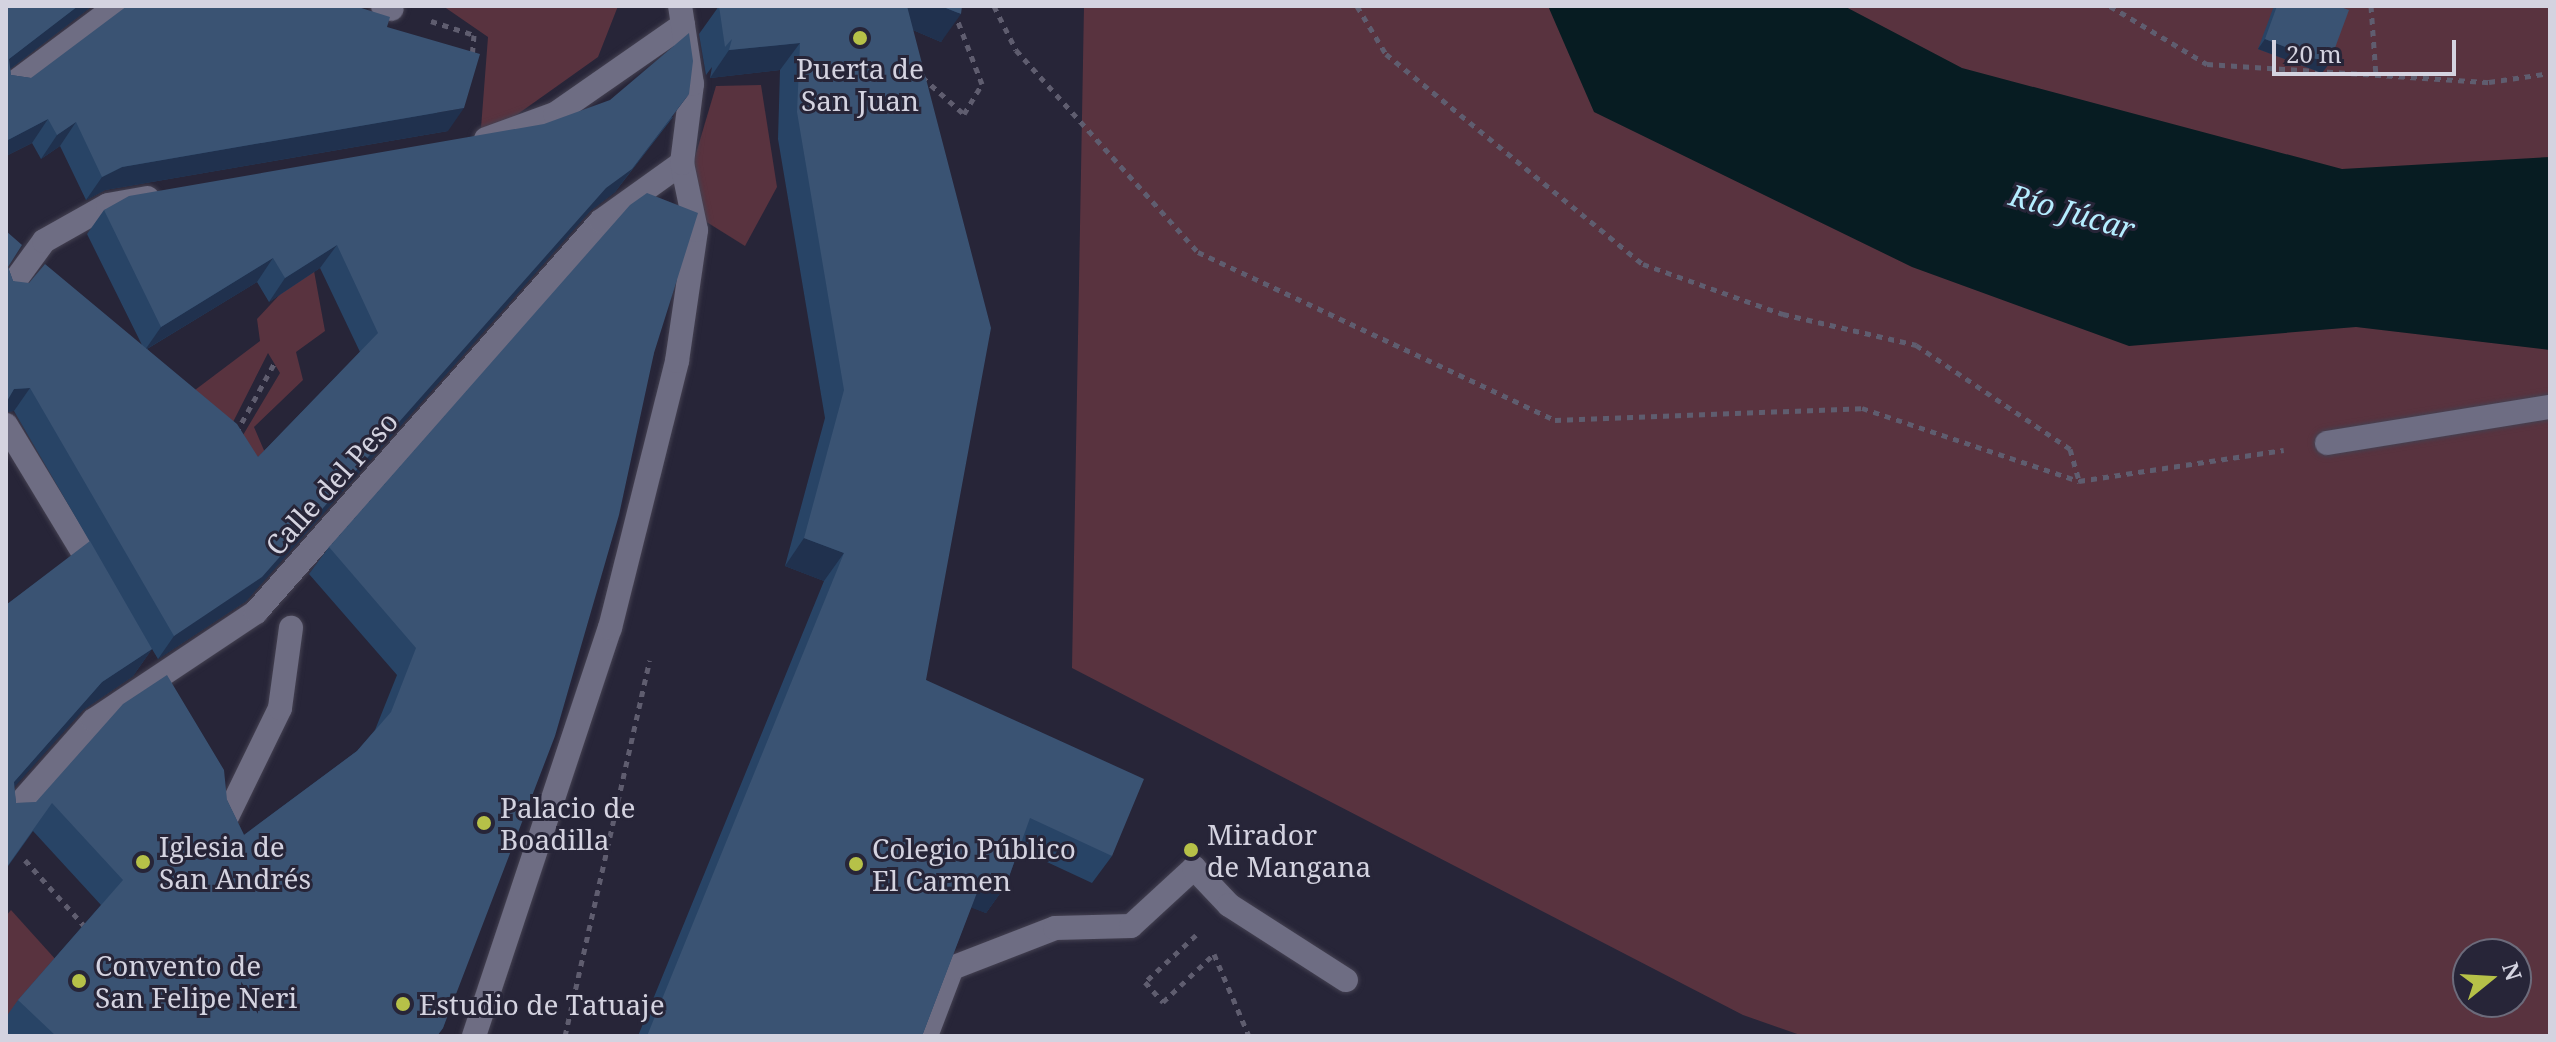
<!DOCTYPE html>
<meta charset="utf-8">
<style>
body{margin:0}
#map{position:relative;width:2556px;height:1042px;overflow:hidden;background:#272538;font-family:"Noto Serif",serif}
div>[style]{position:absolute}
.green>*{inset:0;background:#59333f}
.water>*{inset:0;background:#071c22}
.path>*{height:5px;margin-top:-2.5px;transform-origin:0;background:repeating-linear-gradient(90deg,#5f5d6f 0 6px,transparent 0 12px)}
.roads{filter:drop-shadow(0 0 2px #444151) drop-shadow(0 0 2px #444151)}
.lane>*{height:24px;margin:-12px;padding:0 12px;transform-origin:12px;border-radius:12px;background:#6e6d83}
.street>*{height:24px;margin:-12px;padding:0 12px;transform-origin:12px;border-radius:12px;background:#6e6d83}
.secondary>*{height:24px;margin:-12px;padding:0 12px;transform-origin:12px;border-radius:12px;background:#6e6d83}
.wall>*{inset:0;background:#284466}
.shaded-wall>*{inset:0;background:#20314e}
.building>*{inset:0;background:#3a5373}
.dots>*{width:22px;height:22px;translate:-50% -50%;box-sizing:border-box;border:4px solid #272538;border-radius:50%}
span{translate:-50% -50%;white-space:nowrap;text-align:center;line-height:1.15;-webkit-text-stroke:6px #272538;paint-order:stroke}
.poi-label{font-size:28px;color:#d4d3e0}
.left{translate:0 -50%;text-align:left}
.street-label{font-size:28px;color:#d4d3e0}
.water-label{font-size:30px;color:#b5edff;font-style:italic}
.frame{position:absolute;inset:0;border:8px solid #d4d3e0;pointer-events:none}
.north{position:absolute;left:2452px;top:938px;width:80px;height:80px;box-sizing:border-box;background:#272538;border:2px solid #6c6b7b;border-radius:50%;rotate:72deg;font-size:22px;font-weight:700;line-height:32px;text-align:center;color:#d4d3e0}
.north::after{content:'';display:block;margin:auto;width:28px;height:36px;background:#b6c148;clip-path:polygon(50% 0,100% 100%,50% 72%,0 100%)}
.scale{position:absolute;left:2272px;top:40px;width:184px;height:36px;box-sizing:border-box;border:4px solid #d4d3e0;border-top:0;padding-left:10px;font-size:24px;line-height:28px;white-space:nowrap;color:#d4d3e0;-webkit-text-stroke:6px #272538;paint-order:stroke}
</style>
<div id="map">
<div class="green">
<i style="clip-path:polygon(443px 6px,618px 6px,598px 57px,480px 141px,488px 37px)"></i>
<i style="clip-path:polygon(evenodd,1084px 6px,2550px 6px,2550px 1036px,1803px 1036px,1743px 1015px,1072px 668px,1084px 6px,2468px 954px,2516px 954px,2516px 1002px,2468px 1002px,2468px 954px)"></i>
<i style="clip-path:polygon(761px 85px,777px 187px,745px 246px,705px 221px,694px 160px,716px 86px)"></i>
<i style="clip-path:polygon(312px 260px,325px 331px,296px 352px,303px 380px,254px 427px,269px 462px,190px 524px,280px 373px,268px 353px,231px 426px,195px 390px,260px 341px,257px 319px)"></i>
<i style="clip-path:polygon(11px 910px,57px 961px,6px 1019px,6px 916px)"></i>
</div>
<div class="water">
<i style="clip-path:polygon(1548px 6px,1844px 6px,1962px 68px,2342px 169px,2550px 157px,2550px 350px,2356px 327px,2129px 346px,1912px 267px,1594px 112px)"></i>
</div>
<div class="path">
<i style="left:994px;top:6px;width:49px;rotate:63.4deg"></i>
<i style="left:1016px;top:50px;width:272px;rotate:48deg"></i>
<i style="left:1198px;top:252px;width:395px;rotate:25.2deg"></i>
<i style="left:1555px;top:420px;width:307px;rotate:-2.2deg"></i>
<i style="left:1862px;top:408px;width:229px;rotate:18.6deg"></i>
<i style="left:2079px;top:481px;width:207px;rotate:-8.6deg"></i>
<i style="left:1357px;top:6px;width:56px;rotate:58.9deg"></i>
<i style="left:1386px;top:54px;width:332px;rotate:39.3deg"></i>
<i style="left:1643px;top:264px;width:149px;rotate:19.7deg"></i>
<i style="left:1783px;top:314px;width:137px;rotate:13.1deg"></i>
<i style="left:1916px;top:345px;width:186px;rotate:34deg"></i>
<i style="left:2070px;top:449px;width:33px;rotate:74deg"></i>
<i style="left:2110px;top:6px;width:113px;rotate:30.9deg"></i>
<i style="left:2207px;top:64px;width:283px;rotate:3.7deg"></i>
<i style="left:2489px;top:82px;width:62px;rotate:-8.4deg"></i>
<i style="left:2371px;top:6px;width:69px;rotate:85.9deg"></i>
<i style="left:431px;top:21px;width:45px;rotate:18deg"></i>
<i style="left:474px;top:35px;width:21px;rotate:95deg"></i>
<i style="left:922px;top:77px;width:56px;rotate:41.4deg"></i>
<i style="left:964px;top:114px;width:35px;rotate:-59deg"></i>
<i style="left:982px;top:84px;width:84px;rotate:-111deg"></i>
<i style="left:236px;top:433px;width:79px;rotate:-61.2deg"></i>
<i style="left:25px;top:860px;width:94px;rotate:48deg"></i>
<i style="left:1196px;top:935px;width:69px;rotate:137.3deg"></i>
<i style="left:1145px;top:982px;width:27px;rotate:48deg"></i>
<i style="left:1163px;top:1002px;width:70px;rotate:-43.3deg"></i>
<i style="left:1214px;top:954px;width:89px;rotate:66.9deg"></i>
<i style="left:565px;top:1036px;width:385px;rotate:-77.3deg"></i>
</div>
<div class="roads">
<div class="lane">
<i style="left:2327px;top:443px;width:226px;rotate:-9.2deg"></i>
</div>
<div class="street">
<i style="left:383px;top:6px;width:9px;rotate:18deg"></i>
<i style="left:6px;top:89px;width:139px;rotate:-36.8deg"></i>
<i style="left:486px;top:139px;width:73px;rotate:-19.9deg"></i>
<i style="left:555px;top:114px;width:156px;rotate:-34.8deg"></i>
<i style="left:6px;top:293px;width:64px;rotate:-53.8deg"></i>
<i style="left:44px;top:241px;width:73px;rotate:-29.4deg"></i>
<i style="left:108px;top:205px;width:40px;rotate:-10deg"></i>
<i style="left:6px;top:425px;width:175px;rotate:58.8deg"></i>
<i style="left:6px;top:819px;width:132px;rotate:-48.4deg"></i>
<i style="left:94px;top:720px;width:195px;rotate:-33.7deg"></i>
<i style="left:256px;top:612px;width:521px;rotate:-48.58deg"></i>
<i style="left:601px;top:221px;width:100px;rotate:-35.6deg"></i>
<i style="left:223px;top:825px;width:130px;rotate:-64deg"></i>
<i style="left:280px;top:708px;width:81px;rotate:-82.2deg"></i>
<i style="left:926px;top:1036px;width:73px;rotate:-69.1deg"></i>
<i style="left:952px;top:968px;width:110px;rotate:-21.2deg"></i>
<i style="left:1055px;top:928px;width:76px;rotate:-1.5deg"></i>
<i style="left:1131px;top:926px;width:86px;rotate:-42.6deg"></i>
<i style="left:1194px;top:868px;width:51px;rotate:46.6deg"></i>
<i style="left:1229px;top:905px;width:139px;rotate:32.7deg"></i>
</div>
<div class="secondary">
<i style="left:474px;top:1036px;width:430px;rotate:-71.6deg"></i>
<i style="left:610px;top:628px;width:275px;rotate:-75.9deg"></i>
<i style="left:677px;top:361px;width:132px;rotate:-81.7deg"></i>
<i style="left:696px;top:230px;width:68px;rotate:-101.8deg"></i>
<i style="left:682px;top:163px;width:80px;rotate:-82.8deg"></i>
<i style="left:692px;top:84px;width:79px;rotate:-98.7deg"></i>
</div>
</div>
<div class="wall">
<i style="clip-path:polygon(6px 6px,92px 6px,10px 69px,11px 75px,31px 78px,387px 27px,448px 131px,105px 190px,86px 200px,60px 146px,41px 159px,32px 143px,6px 156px)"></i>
<i style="clip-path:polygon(719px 6px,962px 6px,941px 42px,913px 30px,926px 680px,1112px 856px,1092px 883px,1019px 849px,1006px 885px,986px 913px,971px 907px,922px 1036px,638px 1036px,824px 581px,785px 566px,825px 418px,778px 139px,780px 70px,710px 78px,712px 67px,706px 75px,699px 34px)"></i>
<i style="clip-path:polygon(2274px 6px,2338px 6px,2322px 73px,2258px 49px)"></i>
<i style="clip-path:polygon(evenodd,673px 117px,615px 192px,590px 211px,246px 601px,158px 659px,152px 649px,133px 676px,83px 710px,14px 787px,16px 803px,227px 800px,244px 835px,357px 751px,375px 730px,397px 675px,309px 574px,329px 547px,654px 353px,443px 1028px,437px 1036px,8px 1036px,6px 1034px,6px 1017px,18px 1000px,101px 905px,33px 831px,6px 869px,6px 605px,90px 542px,14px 411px,6px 412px,6px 231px,8px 267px,13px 281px,142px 345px,87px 234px,104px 210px,673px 117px,320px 268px,360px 352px,258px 457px,147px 349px,257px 282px,269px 302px,320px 268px)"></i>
</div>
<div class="shaded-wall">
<i style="clip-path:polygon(78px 6px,92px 6px,6px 72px,9px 59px)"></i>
<i style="clip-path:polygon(891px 6px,941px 6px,961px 14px,941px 42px,883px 17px)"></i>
<i style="clip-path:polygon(2265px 39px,2329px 64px,2322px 73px,2258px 49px)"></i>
<i style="clip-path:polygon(800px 43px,780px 70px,710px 78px,729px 50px)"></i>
<i style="clip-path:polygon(689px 94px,615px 192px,590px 211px,246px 601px,158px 659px,174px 636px)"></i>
<i style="clip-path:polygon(464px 108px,448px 131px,105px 190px,86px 200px,102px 177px,122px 167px)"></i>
<i style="clip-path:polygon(48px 119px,32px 143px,6px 156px,6px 141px)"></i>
<i style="clip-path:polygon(76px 122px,60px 146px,41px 159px,57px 135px)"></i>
<i style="clip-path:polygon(337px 245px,320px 268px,269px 302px,285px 278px)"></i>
<i style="clip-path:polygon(273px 258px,257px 282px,145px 350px,161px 327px)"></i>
<i style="clip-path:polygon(30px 388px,14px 411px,6px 412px,6px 401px,14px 389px)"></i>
<i style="clip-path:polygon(804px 538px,844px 553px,824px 581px,785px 566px)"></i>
<i style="clip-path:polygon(152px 649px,133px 676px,83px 710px,6px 796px,14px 782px,102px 682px)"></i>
<i style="clip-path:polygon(983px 877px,1006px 885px,986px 913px,964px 905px)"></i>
</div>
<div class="building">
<i style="clip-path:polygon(6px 6px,78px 6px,9px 59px,11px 75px,31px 78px,127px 6px,355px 6px,390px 17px,387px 27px,480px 54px,464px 108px,122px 167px,102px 177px,76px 122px,57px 135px,48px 119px,6px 141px)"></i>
<i style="clip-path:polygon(719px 6px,907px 6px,991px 328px,926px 680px,1144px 779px,1112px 856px,1030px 818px,1006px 885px,983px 877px,922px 1036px,647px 1036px,844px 553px,804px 538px,844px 390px,797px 112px,800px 43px,729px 50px,732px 39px,725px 47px)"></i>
<i style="clip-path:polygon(941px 6px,962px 6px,961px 14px)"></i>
<i style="clip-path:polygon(2277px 6px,2338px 6px,2349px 10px,2329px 64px,2265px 39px)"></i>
<i style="clip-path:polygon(689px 33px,693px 61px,689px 94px,632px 169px,606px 188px,262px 577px,174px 636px,30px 388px,14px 389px,6px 403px,6px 231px,22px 245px,8px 267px,13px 281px,29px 283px,45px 264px,237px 424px,258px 457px,378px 333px,337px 245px,285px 278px,273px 258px,161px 327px,104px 210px,129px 196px,544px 124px,610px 100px)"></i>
<i style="clip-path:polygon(647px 193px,698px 213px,654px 353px,619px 515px,555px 736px,443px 1028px,437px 1036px,56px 1036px,18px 1000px,123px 880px,52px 803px,6px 868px,6px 605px,90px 541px,152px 649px,102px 682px,14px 782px,16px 803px,36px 802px,123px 704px,167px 675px,224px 770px,227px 800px,244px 835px,357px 751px,391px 712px,416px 648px,329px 547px,630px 205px)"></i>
</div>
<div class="dots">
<i style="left:860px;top:38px;background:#b6c148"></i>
<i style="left:484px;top:823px;background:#b6c148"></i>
<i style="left:1191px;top:850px;background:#b6c148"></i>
<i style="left:143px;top:862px;background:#b6c148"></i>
<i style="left:856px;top:864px;background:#b6c148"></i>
<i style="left:79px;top:981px;background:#b6c148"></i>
<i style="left:403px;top:1004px;background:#b6c148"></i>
</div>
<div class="poi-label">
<span style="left:860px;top:84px">Puerta de<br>San Juan</span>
<span class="left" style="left:500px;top:823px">Palacio de<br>Boadilla</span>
<span class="left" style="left:1207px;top:850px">Mirador<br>de Mangana</span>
<span class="left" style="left:159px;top:862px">Iglesia de<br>San Andrés</span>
<span class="left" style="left:872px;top:864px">Colegio Público<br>El Carmen</span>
<span class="left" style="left:95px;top:981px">Convento de<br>San Felipe Neri</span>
<span class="left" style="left:419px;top:1004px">Estudio de Tatuaje</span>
</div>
<div class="street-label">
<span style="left:331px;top:483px;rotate:-48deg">Calle del Peso</span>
</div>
<div class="water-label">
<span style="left:2072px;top:212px;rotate:16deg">Río Júcar</span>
</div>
<div class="frame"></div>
<div class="north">N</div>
<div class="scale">20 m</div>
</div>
